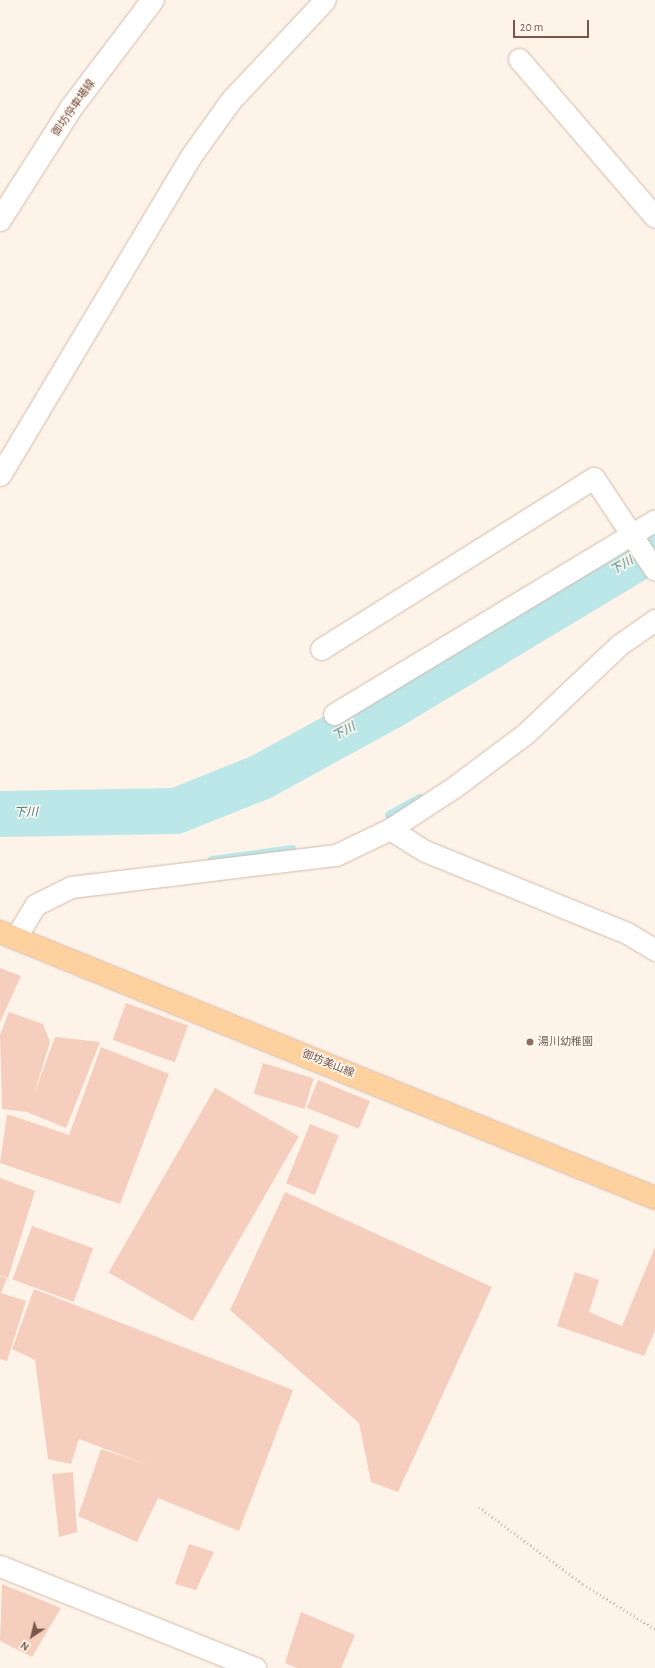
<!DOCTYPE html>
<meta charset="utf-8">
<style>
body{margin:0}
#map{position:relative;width:655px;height:1668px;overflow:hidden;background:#fef3e8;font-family:"Alegreya Sans","Noto Sans JP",sans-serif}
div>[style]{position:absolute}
.stream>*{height:8px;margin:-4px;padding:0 4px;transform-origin:4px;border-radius:4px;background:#bbe7e9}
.river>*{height:46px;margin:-23px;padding:0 23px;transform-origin:23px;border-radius:23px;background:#bbe7e9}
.building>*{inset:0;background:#f5cebe;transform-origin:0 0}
.path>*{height:2.5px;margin-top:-1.25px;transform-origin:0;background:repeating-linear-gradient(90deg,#dbb1a0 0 1px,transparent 0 4px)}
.roads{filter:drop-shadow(0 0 1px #d1b9ac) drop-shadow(0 0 1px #d1b9ac)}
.minor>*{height:21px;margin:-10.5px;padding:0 10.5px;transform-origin:10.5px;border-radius:10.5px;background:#fff}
.secondary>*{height:22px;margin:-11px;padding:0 11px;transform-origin:11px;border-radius:11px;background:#fff}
.primary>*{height:22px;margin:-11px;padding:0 11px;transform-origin:11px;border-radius:11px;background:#ffd19e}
.dots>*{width:11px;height:11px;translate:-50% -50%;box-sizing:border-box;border:2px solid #fff8f0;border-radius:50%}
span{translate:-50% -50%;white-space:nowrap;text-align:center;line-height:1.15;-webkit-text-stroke:3px #fff8f0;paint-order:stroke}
.street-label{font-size:11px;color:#7a564a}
.education-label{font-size:11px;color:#785e54}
.left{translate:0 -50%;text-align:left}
.water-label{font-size:12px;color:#3c7c80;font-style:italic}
.north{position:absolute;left:12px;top:1616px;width:40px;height:40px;-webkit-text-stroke:3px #fff8f0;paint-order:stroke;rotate:215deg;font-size:11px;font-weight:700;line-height:16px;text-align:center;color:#7a564a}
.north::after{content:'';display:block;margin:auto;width:14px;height:18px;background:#7a564a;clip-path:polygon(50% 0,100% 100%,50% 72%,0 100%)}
.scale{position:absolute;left:513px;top:20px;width:76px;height:18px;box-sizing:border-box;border:2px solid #7a564a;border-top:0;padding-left:5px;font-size:12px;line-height:14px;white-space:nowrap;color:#7a564a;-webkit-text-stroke:3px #fff8f0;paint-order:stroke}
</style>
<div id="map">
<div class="stream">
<i style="left:389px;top:815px;width:35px;rotate:-29deg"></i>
<i style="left:212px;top:860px;width:81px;rotate:-7.8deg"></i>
</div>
<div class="river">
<i style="left:0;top:814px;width:176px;rotate:-1deg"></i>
<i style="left:176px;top:811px;width:92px;rotate:-21.8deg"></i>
<i style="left:261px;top:777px;width:146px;rotate:-28.7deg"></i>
<i style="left:389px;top:707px;width:310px;rotate:-31deg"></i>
</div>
<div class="building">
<i style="clip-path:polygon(0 968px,21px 976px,0 1022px)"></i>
<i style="left:126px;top:1003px;width:66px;height:39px;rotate:20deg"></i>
<i style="clip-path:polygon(9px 1012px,43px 1024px,50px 1042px,33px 1097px,55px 1037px,100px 1042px,66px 1128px,27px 1112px,2px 1109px,0 1035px)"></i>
<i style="clip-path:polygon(101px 1047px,169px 1074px,120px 1204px,0 1163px,7px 1114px,69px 1135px)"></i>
<i style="left:263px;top:1063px;width:53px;height:32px;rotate:17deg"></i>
<i style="left:318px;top:1080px;width:56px;height:30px;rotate:22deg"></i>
<i style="left:215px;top:1088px;width:97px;height:213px;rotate:30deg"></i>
<i style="left:310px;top:1124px;width:31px;height:64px;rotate:22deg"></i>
<i style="clip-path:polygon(0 1178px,35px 1191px,8px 1278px,0 1275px)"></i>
<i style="clip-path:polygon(285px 1192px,492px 1287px,398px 1492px,371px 1482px,359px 1423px,230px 1310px)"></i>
<i style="left:32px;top:1226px;width:65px;height:57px;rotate:20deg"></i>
<i style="clip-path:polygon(655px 1247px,655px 1331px,644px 1356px,557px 1326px,575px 1272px,599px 1280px,589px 1312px,622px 1326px)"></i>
<i style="clip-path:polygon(0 1276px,7px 1278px,1px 1293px,26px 1301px,7px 1361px,0 1359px)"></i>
<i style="clip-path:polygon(34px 1289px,293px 1390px,239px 1531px,158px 1498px,137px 1542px,78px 1516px,101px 1449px,148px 1465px,79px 1439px,71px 1464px,48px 1459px,35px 1360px,12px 1349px)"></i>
<i style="clip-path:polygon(73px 1472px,77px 1532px,59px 1537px,52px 1474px)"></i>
<i style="clip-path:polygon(189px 1544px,214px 1552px,196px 1590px,175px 1584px)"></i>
<i style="clip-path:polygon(2px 1584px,61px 1608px,32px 1657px,0 1641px)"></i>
<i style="clip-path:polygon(301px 1612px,355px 1635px,341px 1668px,297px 1668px,285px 1663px)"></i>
</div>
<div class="path">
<i style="left:479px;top:1507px;width:129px;rotate:36.5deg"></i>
<i style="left:583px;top:1584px;width:85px;rotate:32deg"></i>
</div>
<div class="roads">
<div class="minor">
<i style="left:519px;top:59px;width:208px;rotate:49.3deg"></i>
<i style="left:0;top:475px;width:372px;rotate:-59.1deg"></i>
<i style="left:191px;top:156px;width:69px;rotate:-54.5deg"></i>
<i style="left:231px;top:100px;width:137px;rotate:-46.8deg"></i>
<i style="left:321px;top:649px;width:322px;rotate:-32.1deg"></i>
<i style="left:594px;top:478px;width:110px;rotate:56.5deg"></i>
<i style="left:334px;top:714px;width:375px;rotate:-31.1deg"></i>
<i style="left:390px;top:829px;width:41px;rotate:32.2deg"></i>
<i style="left:425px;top:851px;width:218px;rotate:22.1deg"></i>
<i style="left:627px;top:933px;width:33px;rotate:31deg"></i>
<i style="left:16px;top:937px;width:37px;rotate:-59deg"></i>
<i style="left:35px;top:905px;width:40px;rotate:-26.6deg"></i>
<i style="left:71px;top:887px;width:267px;rotate:-6.9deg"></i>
<i style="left:336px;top:855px;width:60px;rotate:-25.7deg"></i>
<i style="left:390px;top:829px;width:75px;rotate:-33.1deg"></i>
<i style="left:453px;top:788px;width:90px;rotate:-36.9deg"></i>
<i style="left:525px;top:734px;width:129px;rotate:-43.4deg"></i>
<i style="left:619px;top:645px;width:44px;rotate:-34.8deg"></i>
<i style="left:0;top:1566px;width:275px;rotate:21.8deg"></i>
</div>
<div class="secondary">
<i style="left:0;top:220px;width:134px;rotate:-57.5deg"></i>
<i style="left:72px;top:107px;width:134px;rotate:-52.9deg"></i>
</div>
<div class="primary">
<i style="left:0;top:932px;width:707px;rotate:22.1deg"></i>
</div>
</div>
<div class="dots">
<i style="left:530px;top:1042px;background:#8d6e63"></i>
</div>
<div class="street-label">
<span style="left:74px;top:108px;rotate:-55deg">御坊停車場線</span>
<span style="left:328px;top:1064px;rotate:22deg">御坊美山線</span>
</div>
<div class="education-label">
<span class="left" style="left:538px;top:1042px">湯川幼稚園</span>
</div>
<div class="water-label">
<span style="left:622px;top:566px;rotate:-31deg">下川</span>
<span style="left:344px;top:732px;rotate:-29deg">下川</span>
<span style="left:26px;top:813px;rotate:-1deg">下川</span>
</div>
<div class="north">N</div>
<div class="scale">20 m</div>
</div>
